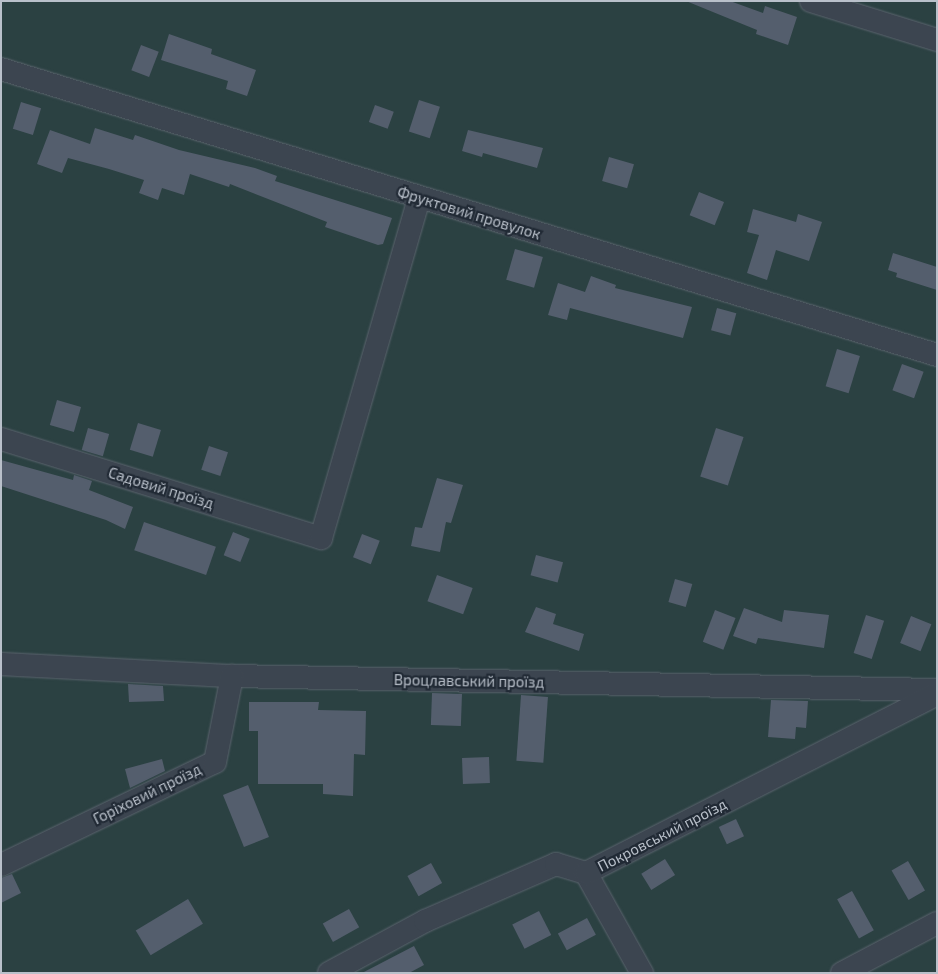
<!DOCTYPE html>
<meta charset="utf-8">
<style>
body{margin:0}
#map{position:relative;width:938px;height:974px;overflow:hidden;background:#283340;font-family:"Exo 2",sans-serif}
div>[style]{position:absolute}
.green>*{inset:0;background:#2b4142;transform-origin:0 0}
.building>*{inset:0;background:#545e6d;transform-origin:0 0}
.roads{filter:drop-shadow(0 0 1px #5a636d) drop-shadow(0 0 1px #5a636d)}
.minor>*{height:22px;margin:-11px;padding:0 11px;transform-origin:11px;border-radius:11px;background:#3c4550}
span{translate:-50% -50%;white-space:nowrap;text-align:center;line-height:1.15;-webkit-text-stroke:4.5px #212a35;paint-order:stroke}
.street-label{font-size:15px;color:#b9c0ca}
.frame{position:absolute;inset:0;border:2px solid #b9c0ca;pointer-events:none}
</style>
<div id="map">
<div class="green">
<i style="left:1px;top:1px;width:936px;height:972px"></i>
</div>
<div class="building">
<i style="clip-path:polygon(686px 1px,730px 1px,763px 13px,765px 6px,797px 17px,788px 45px,756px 34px,757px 30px)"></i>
<i style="clip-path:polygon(169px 34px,212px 49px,211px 54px,256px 70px,247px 96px,226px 89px,228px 81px,161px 60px)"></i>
<i style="left:141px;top:45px;width:19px;height:27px;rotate:21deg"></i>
<i style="left:419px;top:100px;width:22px;height:33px;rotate:18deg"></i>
<i style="left:21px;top:102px;width:21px;height:28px;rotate:17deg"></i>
<i style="left:375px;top:105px;width:20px;height:18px;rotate:20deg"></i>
<i style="clip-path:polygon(95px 128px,133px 140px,135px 135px,179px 150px,255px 168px,277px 176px,275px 181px,392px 218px,383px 244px,378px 245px,325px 227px,327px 222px,230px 184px,229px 187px,190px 174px,184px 195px,162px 188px,158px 200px,139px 193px,144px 180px,109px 169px,68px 158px,62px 173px,37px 164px,50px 130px,90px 144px)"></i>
<i style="clip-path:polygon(468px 130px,543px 148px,537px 168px,483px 153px,482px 157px,462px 151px)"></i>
<i style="left:609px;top:157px;width:26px;height:25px;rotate:16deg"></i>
<i style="left:699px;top:192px;width:27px;height:25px;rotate:22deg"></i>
<i style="clip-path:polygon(753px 209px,796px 222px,798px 214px,822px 222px,809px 261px,776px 250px,767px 280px,747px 273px,759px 235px,747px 232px)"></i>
<i style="left:515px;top:249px;width:29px;height:32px;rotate:16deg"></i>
<i style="clip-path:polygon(893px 253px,937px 267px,937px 290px,896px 277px,897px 273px,888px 270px)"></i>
<i style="clip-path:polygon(591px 276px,616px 285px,615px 288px,692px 307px,683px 338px,570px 308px,567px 320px,548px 315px,558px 283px,585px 292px)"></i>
<i style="left:717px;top:308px;width:20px;height:23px;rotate:15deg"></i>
<i style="left:837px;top:349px;width:24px;height:39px;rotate:17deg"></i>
<i style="left:902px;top:364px;width:23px;height:28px;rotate:20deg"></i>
<i style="left:57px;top:400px;width:25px;height:26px;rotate:16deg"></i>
<i style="left:138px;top:423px;width:24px;height:28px;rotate:17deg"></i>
<i style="left:88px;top:428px;width:22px;height:23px;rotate:16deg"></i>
<i style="left:716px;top:428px;width:29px;height:51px;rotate:18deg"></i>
<i style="left:209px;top:446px;width:20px;height:25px;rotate:18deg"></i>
<i style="clip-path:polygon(1px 460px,73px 480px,74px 475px,92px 481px,89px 490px,133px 507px,125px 529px,106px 520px,1px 486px)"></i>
<i style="clip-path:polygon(437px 478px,463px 485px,451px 523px,446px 522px,440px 552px,411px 546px,415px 527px,422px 528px)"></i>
<i style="left:144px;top:522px;width:76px;height:30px;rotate:19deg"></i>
<i style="left:233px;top:532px;width:18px;height:25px;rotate:22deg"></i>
<i style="left:362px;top:534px;width:19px;height:25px;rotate:21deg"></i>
<i style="left:536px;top:555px;width:28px;height:21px;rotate:15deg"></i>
<i style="left:437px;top:575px;width:38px;height:28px;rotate:20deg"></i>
<i style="left:675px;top:579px;width:18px;height:24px;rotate:16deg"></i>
<i style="clip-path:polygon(536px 607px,556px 614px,553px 624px,584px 634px,579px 651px,525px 632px)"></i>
<i style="clip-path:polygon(744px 608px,782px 622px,784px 610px,829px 615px,824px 648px,758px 638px,756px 644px,733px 636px)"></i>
<i style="left:715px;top:610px;width:22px;height:34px;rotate:21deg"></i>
<i style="left:866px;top:615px;width:19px;height:40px;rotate:18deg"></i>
<i style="left:911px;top:616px;width:22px;height:29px;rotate:22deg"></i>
<i style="clip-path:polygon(128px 684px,163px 686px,164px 701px,129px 702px)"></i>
<i style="left:432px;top:693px;width:30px;height:32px;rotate:2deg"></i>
<i style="left:521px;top:695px;width:27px;height:66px;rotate:4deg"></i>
<i style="clip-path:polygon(771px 700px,808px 701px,806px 728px,796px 727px,795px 739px,768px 737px)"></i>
<i style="clip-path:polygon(249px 702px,319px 702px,318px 710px,366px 711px,365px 755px,354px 754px,353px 796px,323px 794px,323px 784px,258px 784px,258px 731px,249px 731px)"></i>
<i style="left:489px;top:757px;width:26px;height:27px;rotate:88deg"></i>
<i style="clip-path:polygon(162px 759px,165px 771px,130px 788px,125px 769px)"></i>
<i style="left:248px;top:785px;width:56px;height:27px;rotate:68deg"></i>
<i style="left:736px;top:819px;width:19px;height:19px;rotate:65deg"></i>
<i style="left:665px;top:859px;width:19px;height:28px;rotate:58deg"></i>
<i style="left:908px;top:861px;width:34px;height:19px;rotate:60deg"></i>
<i style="left:431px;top:863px;width:23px;height:27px;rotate:61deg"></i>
<i style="clip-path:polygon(12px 874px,21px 893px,1px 903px,1px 878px)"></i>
<i style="left:852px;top:891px;width:45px;height:17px;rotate:61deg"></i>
<i style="left:188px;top:899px;width:29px;height:61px;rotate:59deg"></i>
<i style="left:349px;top:909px;width:21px;height:30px;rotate:61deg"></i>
<i style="left:539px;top:911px;width:27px;height:30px;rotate:63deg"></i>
<i style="left:587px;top:918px;width:19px;height:33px;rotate:62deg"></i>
<i style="clip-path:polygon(414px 946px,424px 965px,409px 973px,362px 973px)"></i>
</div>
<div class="roads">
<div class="minor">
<i style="left:811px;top:1px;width:132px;rotate:17.2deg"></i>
<i style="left:1px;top:69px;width:979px;rotate:16.99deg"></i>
<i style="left:1px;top:439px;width:335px;rotate:17.2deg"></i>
<i style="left:321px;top:538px;width:353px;rotate:-73.9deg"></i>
<i style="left:1px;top:664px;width:231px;rotate:3deg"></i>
<i style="left:232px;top:676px;width:705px;rotate:1.14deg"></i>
<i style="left:1px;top:865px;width:237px;rotate:-25.7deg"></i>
<i style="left:215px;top:762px;width:88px;rotate:-78.8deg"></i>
<i style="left:586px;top:873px;width:115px;rotate:60.8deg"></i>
<i style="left:329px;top:973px;width:109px;rotate:-28.4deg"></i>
<i style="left:425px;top:921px;width:143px;rotate:-23.5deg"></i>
<i style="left:556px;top:864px;width:31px;rotate:17deg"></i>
<i style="left:586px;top:873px;width:394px;rotate:-27deg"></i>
<i style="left:842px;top:973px;width:107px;rotate:-27.8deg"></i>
</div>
</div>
<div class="street-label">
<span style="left:469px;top:213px;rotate:17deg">Фруктовий провулок</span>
<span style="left:161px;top:488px;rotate:17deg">Садовий проїзд</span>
<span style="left:469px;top:681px;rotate:1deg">Вроцлавський проїзд</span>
<span style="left:147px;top:794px;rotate:-26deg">Горіховий проїзд</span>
<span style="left:662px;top:835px;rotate:-27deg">Покровський проїзд</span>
</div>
<div class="frame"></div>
</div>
